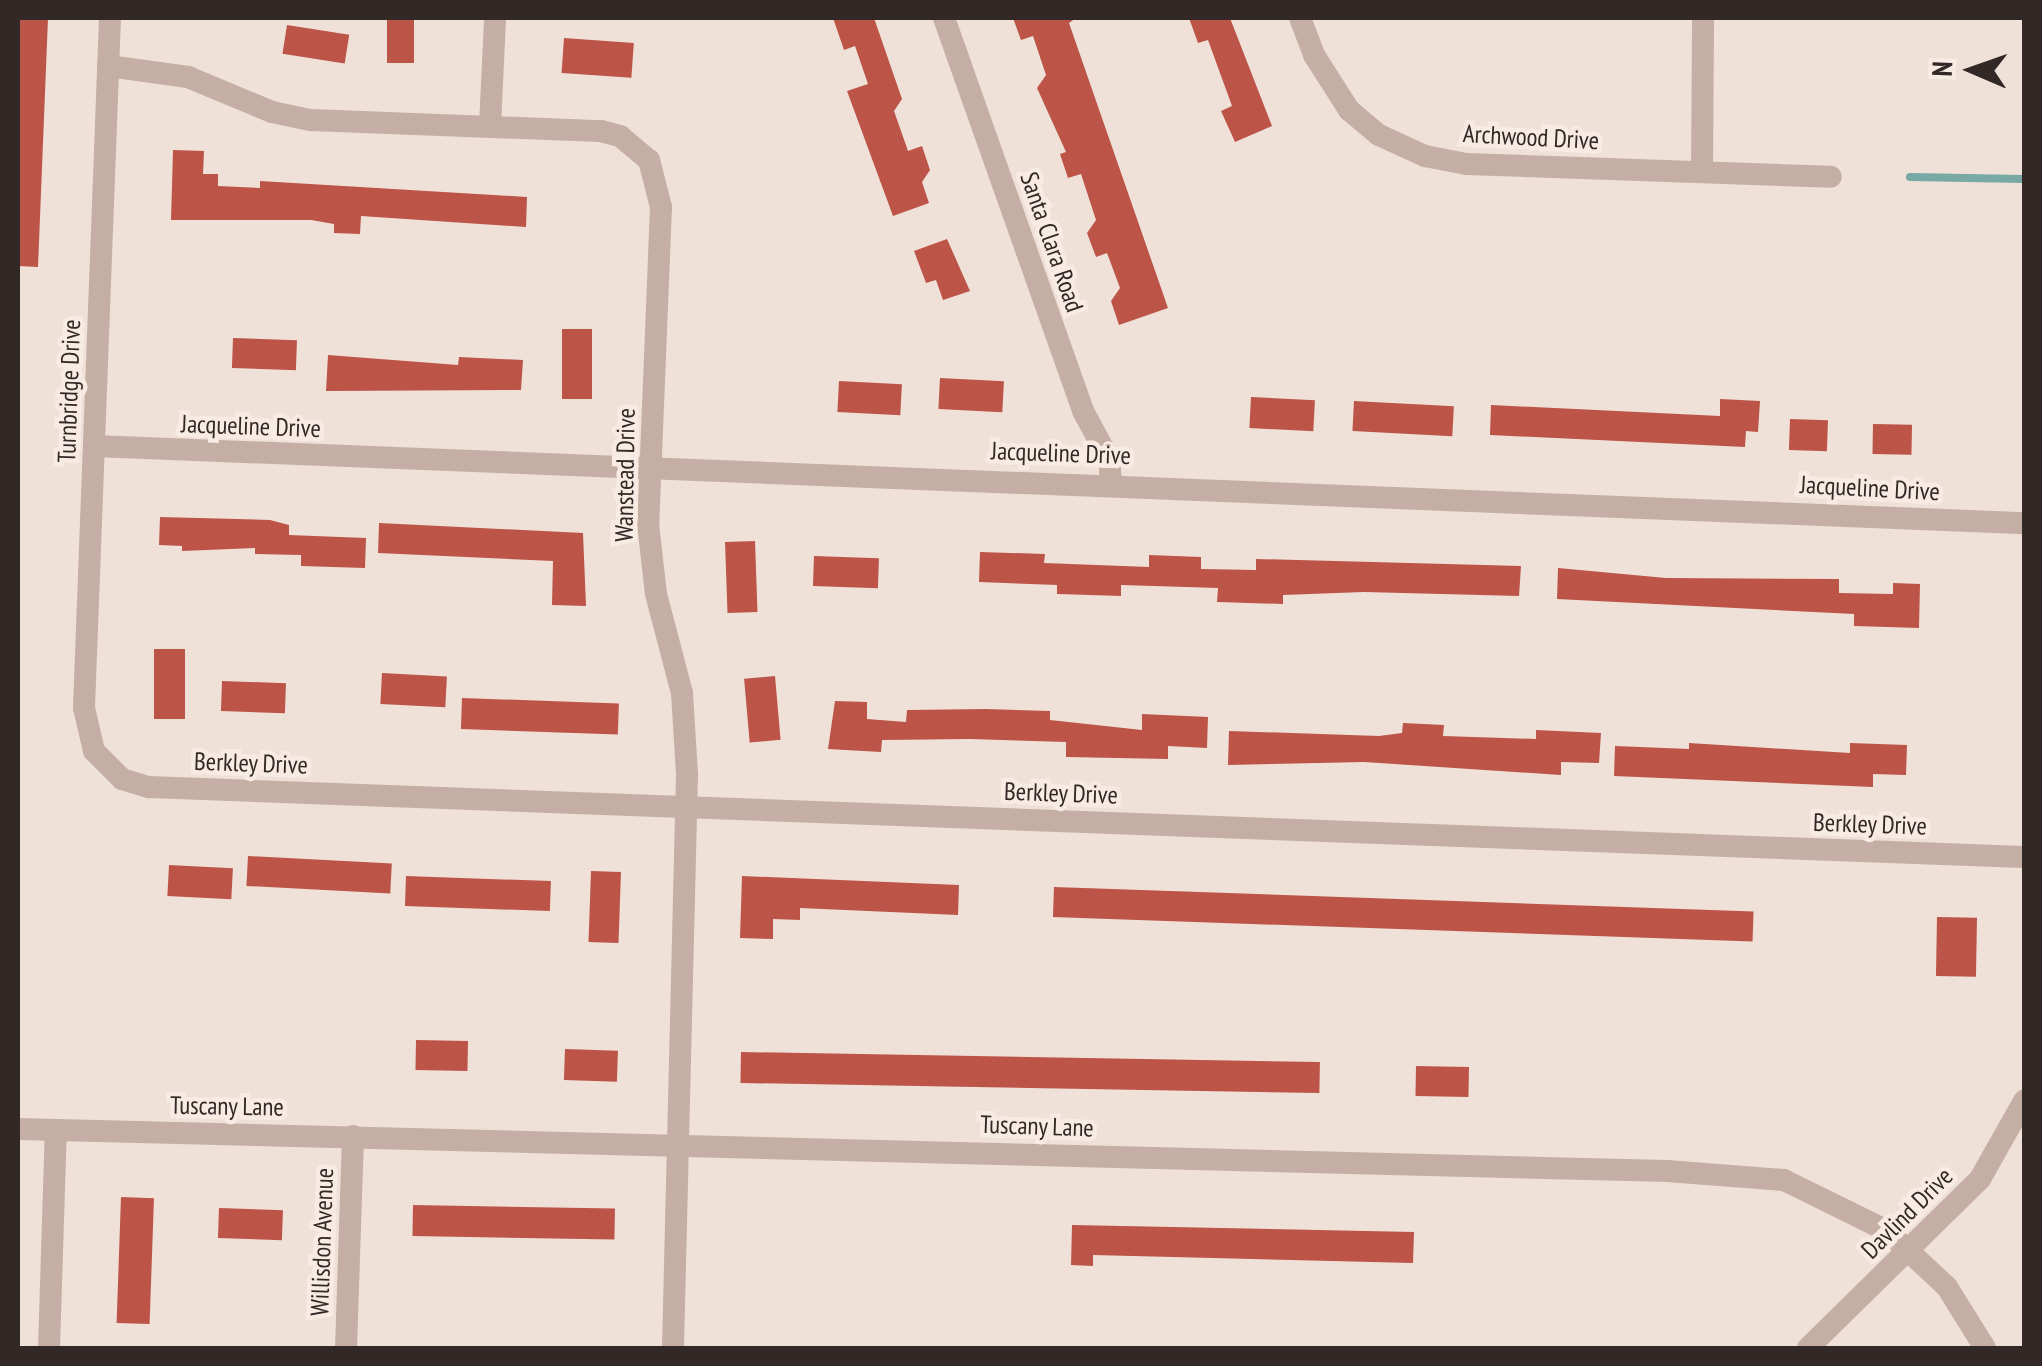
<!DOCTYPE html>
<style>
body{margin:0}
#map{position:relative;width:2042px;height:1366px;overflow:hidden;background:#efe1d8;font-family:"PT Sans Narrow",sans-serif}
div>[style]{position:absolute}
.stream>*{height:8px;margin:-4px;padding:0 4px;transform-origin:4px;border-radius:4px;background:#79a9a5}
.building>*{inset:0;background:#bd5448;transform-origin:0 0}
.minor>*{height:22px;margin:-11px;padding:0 11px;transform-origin:11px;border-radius:11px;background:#c5afa5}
span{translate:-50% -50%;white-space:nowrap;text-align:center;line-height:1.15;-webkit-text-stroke:9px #f7ebe4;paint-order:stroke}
.street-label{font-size:25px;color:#322826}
.frame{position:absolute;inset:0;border:20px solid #322826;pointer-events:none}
.north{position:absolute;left:1922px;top:20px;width:100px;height:100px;-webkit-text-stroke:8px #f7ebe4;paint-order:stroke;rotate:272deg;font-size:28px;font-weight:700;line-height:40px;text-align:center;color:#322826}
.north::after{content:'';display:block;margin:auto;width:35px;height:45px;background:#322826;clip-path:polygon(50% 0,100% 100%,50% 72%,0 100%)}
</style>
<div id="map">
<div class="stream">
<i style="left:1910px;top:177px;width:114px;rotate:1deg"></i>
</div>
<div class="building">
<i style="clip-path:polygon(18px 18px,48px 18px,38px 267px,18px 266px)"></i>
<i style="left:387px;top:18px;width:27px;height:45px"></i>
<i style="clip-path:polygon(833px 18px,874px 18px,902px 99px,894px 111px,908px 151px,922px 146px,930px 170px,922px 182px,929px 203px,893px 216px,847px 91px,868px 84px,855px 46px,844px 50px)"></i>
<i style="clip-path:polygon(1013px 18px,1076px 18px,1069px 23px,1168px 308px,1119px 325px,1111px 301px,1120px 288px,1107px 253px,1096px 257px,1087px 233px,1096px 220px,1081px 174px,1068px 178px,1060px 154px,1066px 152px,1037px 88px,1046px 75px,1033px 36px,1021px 40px)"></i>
<i style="clip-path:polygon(1189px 18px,1230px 18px,1272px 126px,1235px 142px,1221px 111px,1232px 106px,1208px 40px,1198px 43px)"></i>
<i style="left:287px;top:25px;width:63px;height:29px;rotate:9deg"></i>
<i style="left:564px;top:38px;width:70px;height:35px;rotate:4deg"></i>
<i style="clip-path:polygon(173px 150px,204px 151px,203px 174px,218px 174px,218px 186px,260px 188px,260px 181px,527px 197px,526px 227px,361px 216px,360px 234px,334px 233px,334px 224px,311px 220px,171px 220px)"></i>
<i style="clip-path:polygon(947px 239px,970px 291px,943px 300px,936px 280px,926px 283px,914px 251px)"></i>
<i style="left:562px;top:329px;width:30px;height:70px"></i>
<i style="left:233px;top:338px;width:64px;height:30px;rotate:2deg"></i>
<i style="clip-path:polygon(328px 355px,458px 365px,459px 357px,523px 360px,521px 390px,326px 391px)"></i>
<i style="left:940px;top:378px;width:64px;height:31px;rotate:3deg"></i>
<i style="left:839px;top:381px;width:63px;height:31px;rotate:3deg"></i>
<i style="left:1251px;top:397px;width:64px;height:31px;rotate:3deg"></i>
<i style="clip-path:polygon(1720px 399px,1760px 401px,1758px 432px,1746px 431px,1745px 447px,1490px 435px,1491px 405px,1720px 416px)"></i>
<i style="left:1354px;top:401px;width:100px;height:30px;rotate:3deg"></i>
<i style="left:1790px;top:419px;width:38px;height:31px;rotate:2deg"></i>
<i style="left:1873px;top:424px;width:39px;height:30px;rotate:1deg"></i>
<i style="clip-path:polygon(160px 517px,270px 520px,289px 525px,289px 535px,366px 538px,365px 568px,301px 566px,301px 555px,255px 554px,255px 548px,182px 551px,182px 546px,159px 545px)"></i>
<i style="clip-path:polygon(379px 523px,583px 533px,586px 606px,552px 605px,553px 561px,378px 553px)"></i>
<i style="left:755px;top:541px;width:71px;height:30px;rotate:88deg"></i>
<i style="clip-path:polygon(980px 552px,1045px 554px,1044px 563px,1149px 567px,1149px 555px,1201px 557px,1201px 569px,1256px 570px,1256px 559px,1521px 566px,1519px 596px,1364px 592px,1283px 595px,1283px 604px,1217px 602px,1218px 588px,1121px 585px,1121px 596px,1057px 594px,1057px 585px,979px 582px)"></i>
<i style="left:814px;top:556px;width:65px;height:30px;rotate:2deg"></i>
<i style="clip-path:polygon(1558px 568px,1666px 578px,1839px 579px,1839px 593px,1893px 594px,1893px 583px,1920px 584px,1919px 628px,1854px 626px,1854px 614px,1557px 599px)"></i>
<i style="left:154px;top:649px;width:31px;height:70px"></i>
<i style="left:382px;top:673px;width:65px;height:31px;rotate:3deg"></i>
<i style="left:775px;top:676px;width:64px;height:31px;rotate:85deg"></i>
<i style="left:222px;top:681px;width:64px;height:30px;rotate:2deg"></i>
<i style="left:462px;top:698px;width:157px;height:31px;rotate:2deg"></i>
<i style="clip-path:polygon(835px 701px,867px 702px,867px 719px,906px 722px,907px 710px,986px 709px,1050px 711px,1050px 720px,1142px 730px,1142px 714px,1208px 717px,1207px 748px,1168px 746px,1168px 759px,1066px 757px,1066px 742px,970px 739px,882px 740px,881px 752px,828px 749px)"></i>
<i style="clip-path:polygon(1403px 723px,1444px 725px,1443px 736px,1536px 739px,1536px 730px,1601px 733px,1599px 763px,1561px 762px,1561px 775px,1364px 762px,1228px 765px,1229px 731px,1379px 736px,1402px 733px)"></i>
<i style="clip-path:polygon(1689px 743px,1850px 753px,1850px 743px,1907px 745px,1906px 775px,1873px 774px,1873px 787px,1614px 776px,1615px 746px,1689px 749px)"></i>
<i style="left:248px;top:856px;width:144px;height:30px;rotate:3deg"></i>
<i style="left:169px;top:865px;width:64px;height:31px;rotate:3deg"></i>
<i style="left:591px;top:871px;width:30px;height:71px;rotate:2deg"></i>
<i style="left:406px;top:876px;width:145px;height:30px;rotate:2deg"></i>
<i style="clip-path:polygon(742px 876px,959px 885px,958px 915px,800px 908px,800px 920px,773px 919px,773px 939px,740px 938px)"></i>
<i style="left:1054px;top:887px;width:700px;height:30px;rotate:2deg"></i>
<i style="left:1937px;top:917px;width:40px;height:59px;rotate:1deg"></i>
<i style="left:416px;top:1040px;width:52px;height:30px;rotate:1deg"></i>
<i style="left:565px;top:1049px;width:53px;height:31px;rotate:2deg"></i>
<i style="left:741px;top:1052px;width:579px;height:31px;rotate:1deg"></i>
<i style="left:1416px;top:1066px;width:53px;height:30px;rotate:1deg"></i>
<i style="left:121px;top:1197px;width:33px;height:126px;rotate:2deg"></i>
<i style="left:413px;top:1205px;width:202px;height:31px;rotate:1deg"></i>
<i style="left:219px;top:1208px;width:64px;height:30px;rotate:2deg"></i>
<i style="clip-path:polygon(1072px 1225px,1414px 1232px,1413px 1263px,1093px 1255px,1093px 1266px,1071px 1265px)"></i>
</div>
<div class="minor">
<i style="left:110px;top:18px;width:690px;rotate:92.16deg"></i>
<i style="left:84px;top:708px;width:44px;rotate:76.9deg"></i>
<i style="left:94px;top:751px;width:40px;rotate:45deg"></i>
<i style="left:122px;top:779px;width:28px;rotate:17deg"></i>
<i style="left:149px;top:787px;width:1876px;rotate:2.14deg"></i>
<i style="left:944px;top:18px;width:417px;rotate:70.5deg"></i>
<i style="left:1083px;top:411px;width:55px;rotate:61.6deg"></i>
<i style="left:1109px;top:459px;width:23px;rotate:85deg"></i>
<i style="left:1300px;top:18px;width:40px;rotate:69deg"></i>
<i style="left:1314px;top:55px;width:65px;rotate:57.5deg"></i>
<i style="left:1349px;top:110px;width:39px;rotate:40deg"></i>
<i style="left:1379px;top:135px;width:51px;rotate:24.5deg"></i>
<i style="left:1425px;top:156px;width:42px;rotate:11deg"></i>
<i style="left:1466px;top:164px;width:365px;rotate:2deg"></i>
<i style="left:108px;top:66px;width:81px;rotate:7.8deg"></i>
<i style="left:188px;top:77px;width:91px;rotate:22.6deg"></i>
<i style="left:272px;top:112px;width:40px;rotate:12deg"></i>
<i style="left:311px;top:120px;width:290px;rotate:2.2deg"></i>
<i style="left:601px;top:131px;width:20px;rotate:15deg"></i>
<i style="left:620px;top:136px;width:38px;rotate:40deg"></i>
<i style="left:649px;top:160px;width:49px;rotate:75.7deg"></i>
<i style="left:661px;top:207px;width:317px;rotate:92.3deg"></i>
<i style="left:648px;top:524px;width:70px;rotate:83.5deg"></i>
<i style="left:656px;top:594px;width:102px;rotate:75.3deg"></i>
<i style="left:682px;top:693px;width:81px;rotate:86.5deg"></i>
<i style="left:687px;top:774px;width:574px;rotate:91.4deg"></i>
<i style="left:490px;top:126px;width:108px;rotate:-87.3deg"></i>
<i style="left:1702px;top:172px;width:154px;rotate:-89.6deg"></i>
<i style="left:95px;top:446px;width:1931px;rotate:2.29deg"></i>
<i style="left:18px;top:1129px;width:1650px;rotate:1.46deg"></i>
<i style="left:1667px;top:1171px;width:117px;rotate:4.4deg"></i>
<i style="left:1784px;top:1180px;width:115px;rotate:26.3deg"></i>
<i style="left:1887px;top:1231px;width:82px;rotate:43deg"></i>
<i style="left:1947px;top:1287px;width:72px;rotate:58.1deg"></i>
<i style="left:49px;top:1348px;width:218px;rotate:-88.2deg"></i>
<i style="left:346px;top:1348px;width:212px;rotate:-88.1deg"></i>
<i style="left:1808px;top:1348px;width:241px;rotate:-44.5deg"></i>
<i style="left:1980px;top:1179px;width:90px;rotate:-60.6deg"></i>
</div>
<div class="street-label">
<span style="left:1531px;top:137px;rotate:3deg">Archwood Drive</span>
<span style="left:1052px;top:242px;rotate:71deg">Santa Clara Road</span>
<span style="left:69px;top:391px;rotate:-88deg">Turnbridge Drive</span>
<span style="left:251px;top:426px;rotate:2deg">Jacqueline Drive</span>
<span style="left:1061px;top:453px;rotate:2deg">Jacqueline Drive</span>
<span style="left:625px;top:475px;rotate:-89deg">Wanstead Drive</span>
<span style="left:1870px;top:488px;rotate:3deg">Jacqueline Drive</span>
<span style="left:251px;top:763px;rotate:2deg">Berkley Drive</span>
<span style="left:1061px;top:793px;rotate:2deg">Berkley Drive</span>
<span style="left:1870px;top:824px;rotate:2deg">Berkley Drive</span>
<span style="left:227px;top:1106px;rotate:1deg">Tuscany Lane</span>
<span style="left:1037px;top:1126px;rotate:2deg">Tuscany Lane</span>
<span style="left:1907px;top:1213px;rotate:-45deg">Davlind Drive</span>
<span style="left:322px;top:1242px;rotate:-88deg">Willisdon Avenue</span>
</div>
<div class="frame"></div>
<div class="north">N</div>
</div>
